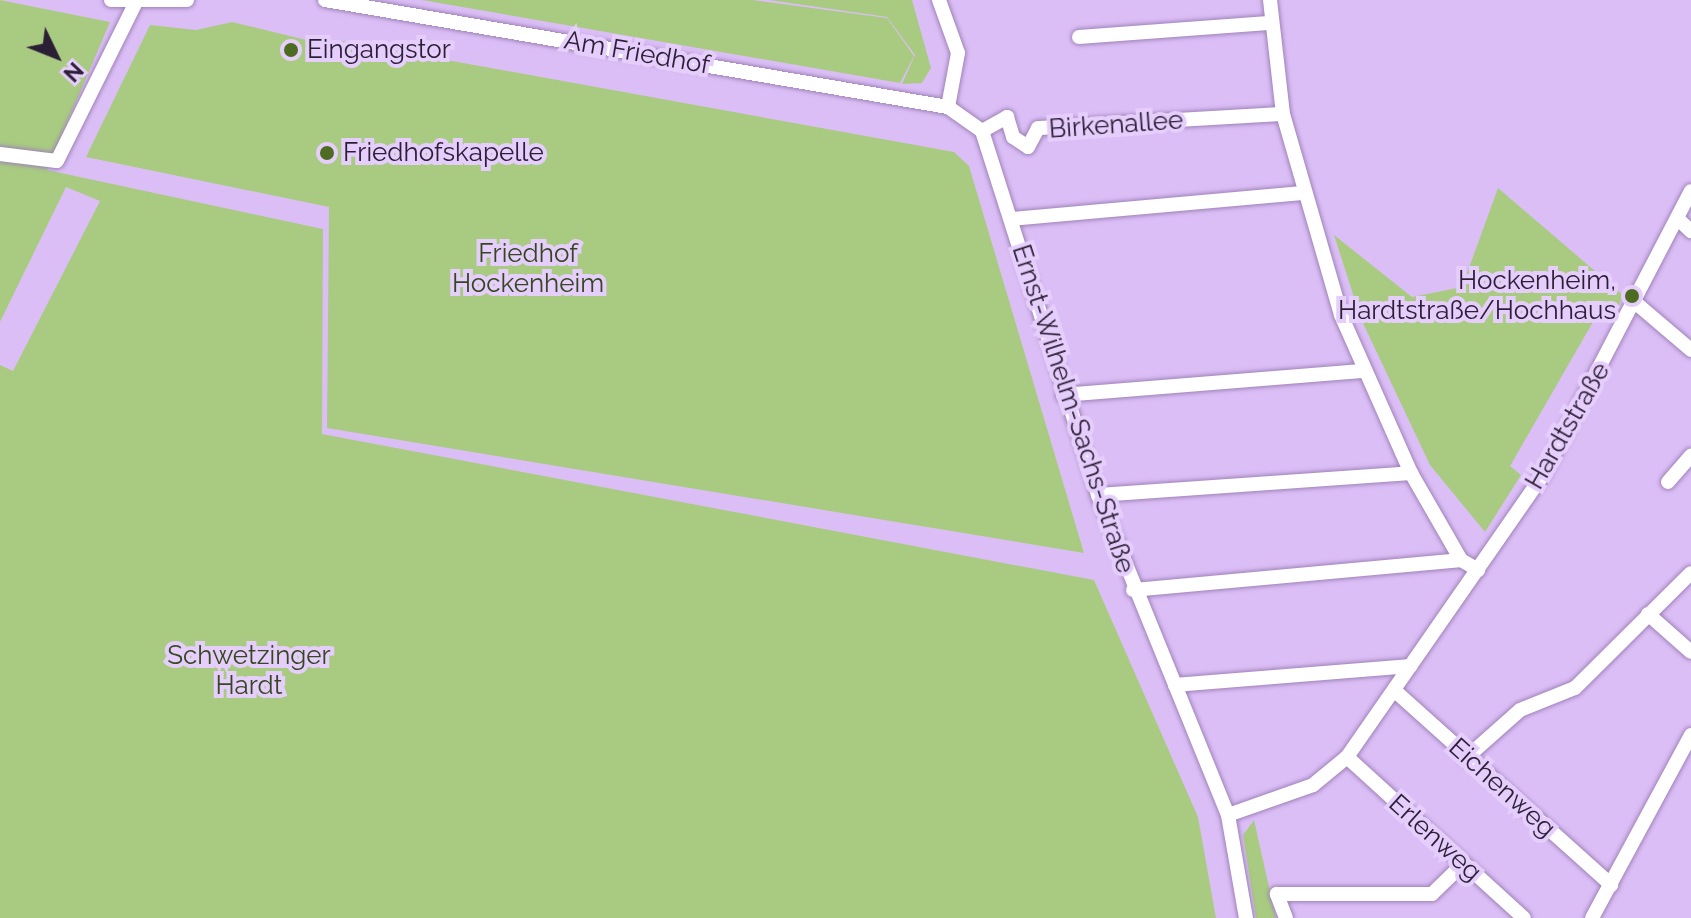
<!DOCTYPE html>
<meta charset="utf-8">
<style>
body{margin:0}
#map{position:relative;width:1691px;height:918px;overflow:hidden;background:#dcbef7;font-family:Raleway,sans-serif}
div>[style]{position:absolute}
.green>*{inset:0;background:#a9cb81}
.roads{filter:drop-shadow(0 0 2px #9f83b8) drop-shadow(0 0 2px #9f83b8)}
.minor>*{height:14px;margin:-7px;padding:0 7px;transform-origin:7px;border-radius:7px;background:#fff}
.dots>*{width:22px;height:22px;translate:-50% -50%;box-sizing:border-box;border:4px solid #e6cefc;border-radius:50%}
span{translate:-50% -50%;white-space:nowrap;text-align:center;line-height:1.15;-webkit-text-stroke:8px #e6cefc;paint-order:stroke}
.poi-label{font-size:26px;color:#2b1f35}
.left{translate:0 -50%;text-align:left}
.right{translate:-100% -50%;text-align:right}
.street-label{font-size:26px;color:#2b1f35}
.park-label{font-size:26px;color:#35481d}
.north{position:absolute;left:16px;top:16px;width:80px;height:80px;-webkit-text-stroke:6px #e6cefc;paint-order:stroke;rotate:133deg;font-size:22px;font-weight:700;line-height:32px;text-align:center;color:#2b1f35}
.north::after{content:'';display:block;margin:auto;width:28px;height:36px;background:#2b1f35;clip-path:polygon(50% 0,100% 100%,50% 72%,0 100%)}
</style>
<div id="map">
<div class="green">
<i style="clip-path:polygon(0 0,110px 22px,47px 170px,323px 229px,322px 434px,1094px 580px,1198px 817px,1216px 918px,0 918px,0 365px,13px 371px,100px 201px,66px 187px,0 322px)"></i>
<i style="clip-path:polygon(422px 0,752px 0,887px 18px,914px 56px,900px 83px)"></i>
<i style="clip-path:polygon(769px 0,912px 0,931px 68px,922px 83px,902px 84px,915px 55px,887px 17px)"></i>
<i style="clip-path:polygon(232px 22px,335px 47px,342px 41px,954px 152px,969px 166px,1084px 553px,327px 428px,329px 207px,86px 157px,150px 25px,196px 30px)"></i>
<i style="clip-path:polygon(1498px 188px,1623px 295px,1612px 322px,1597px 315px,1510px 466px,1521px 475px,1485px 532px,1430px 465px,1361px 319px,1334px 235px,1412px 297px,1462px 287px)"></i>
<i style="clip-path:polygon(1254px 820px,1276px 918px,1256px 918px,1243px 835px)"></i>
</div>
<div class="roads">
<div class="minor">
<i style="left:111px;top:0;width:76px"></i>
<i style="left:325px;top:0;width:632px;rotate:9.75deg"></i>
<i style="left:948px;top:107px;width:42px;rotate:35.2deg"></i>
<i style="left:982px;top:131px;width:382px;rotate:72.3deg"></i>
<i style="left:1098px;top:495px;width:345px;rotate:67.9deg"></i>
<i style="left:1228px;top:815px;width:105px;rotate:80.1deg"></i>
<i style="left:939px;top:0;width:56px;rotate:70.3deg"></i>
<i style="left:958px;top:53px;width:55px;rotate:100.5deg"></i>
<i style="left:1270px;top:0;width:115px;rotate:83.5deg"></i>
<i style="left:1283px;top:114px;width:209px;rotate:73.9deg"></i>
<i style="left:1341px;top:315px;width:173px;rotate:66.1deg"></i>
<i style="left:1411px;top:473px;width:100px;rotate:60.1deg"></i>
<i style="left:1461px;top:560px;width:20px;rotate:30deg"></i>
<i style="left:1079px;top:37px;width:193px;rotate:-4.2deg"></i>
<i style="left:982px;top:131px;width:29px;rotate:-29deg"></i>
<i style="left:1007px;top:117px;width:21px;rotate:73deg"></i>
<i style="left:1013px;top:137px;width:18px;rotate:34deg"></i>
<i style="left:1028px;top:147px;width:21px;rotate:-62deg"></i>
<i style="left:1038px;top:128px;width:245px;rotate:-3.3deg"></i>
<i style="left:0;top:154px;width:57px;rotate:7deg"></i>
<i style="left:57px;top:161px;width:180px;rotate:-63.6deg"></i>
<i style="left:1011px;top:219px;width:294px;rotate:-5.1deg"></i>
<i style="left:1678px;top:219px;width:18px;rotate:43deg"></i>
<i style="left:1637px;top:304px;width:71px;rotate:40.4deg"></i>
<i style="left:1063px;top:395px;width:302px;rotate:-4.6deg"></i>
<i style="left:1668px;top:482px;width:35px;rotate:-49deg"></i>
<i style="left:1098px;top:495px;width:314px;rotate:-4deg"></i>
<i style="left:1133px;top:590px;width:329px;rotate:-5.2deg"></i>
<i style="left:1648px;top:614px;width:57px;rotate:41.5deg"></i>
<i style="left:1175px;top:685px;width:236px;rotate:-4.6deg"></i>
<i style="left:1394px;top:690px;width:292px;rotate:41.9deg"></i>
<i style="left:1347px;top:757px;width:239px;rotate:42.3deg"></i>
<i style="left:1466px;top:758px;width:72px;rotate:-41.6deg"></i>
<i style="left:1520px;top:710px;width:59px;rotate:-21.8deg"></i>
<i style="left:1575px;top:688px;width:163px;rotate:-44.8deg"></i>
<i style="left:1228px;top:815px;width:90px;rotate:-19.4deg"></i>
<i style="left:1313px;top:785px;width:44px;rotate:-39.5deg"></i>
<i style="left:1347px;top:757px;width:343px;rotate:-55.2deg"></i>
<i style="left:1543px;top:475px;width:320px;rotate:-62.5deg"></i>
<i style="left:1286px;top:918px;width:26px;rotate:-111deg"></i>
<i style="left:1277px;top:894px;width:155px"></i>
<i style="left:1432px;top:894px;width:43px;rotate:-44.1deg"></i>
<i style="left:1592px;top:918px;width:208px;rotate:-61.6deg"></i>
</div>
</div>
<div class="dots">
<i style="left:291px;top:50px;background:#4d6b21"></i>
<i style="left:327px;top:153px;background:#4d6b21"></i>
<i style="left:1632px;top:296px;background:#4d6b21"></i>
</div>
<div class="poi-label">
<span class="left" style="left:307px;top:50px">Eingangstor</span>
<span class="left" style="left:343px;top:153px">Friedhofskapelle</span>
<span class="right" style="left:1616px;top:296px">Hockenheim,<br>Hardtstraße/Hochhaus</span>
</div>
<div class="street-label">
<span style="left:637px;top:53px;rotate:10deg">Am Friedhof</span>
<span style="left:1116px;top:125px;rotate:-4deg">Birkenallee</span>
<span style="left:1073px;top:409px;rotate:72deg">Ernst-Wilhelm-Sachs-Straße</span>
<span style="left:1568px;top:426px;rotate:-60deg">Hardtstraße</span>
<span style="left:1502px;top:788px;rotate:42deg">Eichenweg</span>
<span style="left:1435px;top:838px;rotate:42deg">Erlenweg</span>
</div>
<div class="park-label">
<span style="left:528px;top:269px">Friedhof<br>Hockenheim</span>
<span style="left:249px;top:671px">Schwetzinger<br>Hardt</span>
</div>
<div class="north">N</div>
</div>
